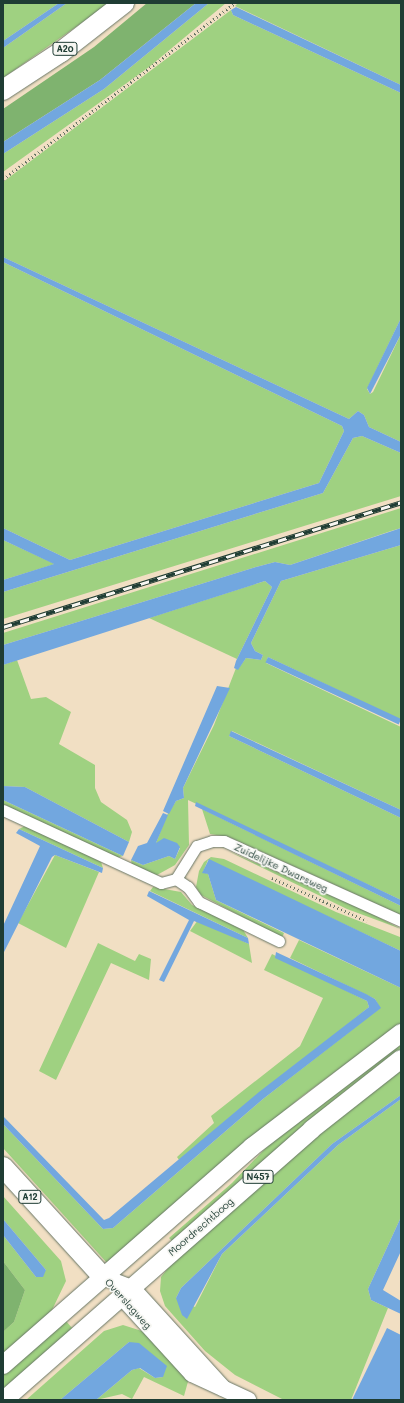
<!DOCTYPE html>
<style>
body{margin:0}
#map{position:relative;width:404px;height:1403px;overflow:hidden;background:#f1dfc3;font-family:Mali,sans-serif}
div>[style]{position:absolute}
.green>*{inset:0;background:#9fd181}
.forest>*{inset:0;background:#7fb36f}
.water>*{inset:0;background:#72a7df;transform-origin:0 0}
.path>*{height:2.5px;margin-top:-1.25px;transform-origin:0;background:repeating-linear-gradient(90deg,#687666 0 1px,transparent 0 4px)}
.roads{filter:drop-shadow(0 0 1px #687666) drop-shadow(0 0 1px #687666)}
.street>*{height:11px;margin:-5.5px;padding:0 5.5px;transform-origin:5.5px;border-radius:5.5px;background:#fff}
.secondary>*{height:16px;margin:-8px;padding:0 8px;transform-origin:8px;border-radius:8px;background:#fff}
.primary>*{height:18px;margin:-9px;padding:0 9px;transform-origin:9px;border-radius:9px;background:#fff}
.highway>*{height:20px;margin:-10px;padding:0 10px;transform-origin:10px;border-radius:10px;background:#fff}
.rail>*{height:4.5px;margin-top:-2.25px;transform-origin:0;background:repeating-linear-gradient(90deg,#f6f6f2 0 9px,#1f3d34 0 18px);box-sizing:border-box;border-block:1px solid #1f3d34}
span{translate:-50% -50%;white-space:nowrap;text-align:center;line-height:1.15;-webkit-text-stroke:3.5px #f6f6f2;paint-order:stroke}
.shield-label span{padding:1px 3px;background:#f6f6f2;border:1px solid;border-radius:3px;-webkit-text-stroke-width:0}
.shield-label{font-size:9px;color:#1f3d34;font-weight:700}
.street-label{font-size:10px;color:#1f3d34}
.frame{position:absolute;inset:0;border:4px solid #1f3d34;pointer-events:none}
</style>
<div id="map">
<div class="green">
<i style="clip-path:polygon(3px 3px,59px 3px,3px 41px)"></i>
<i style="clip-path:polygon(67px 3px,110px 3px,3px 78px,3px 48px)"></i>
<i style="clip-path:polygon(209px 3px,226px 3px,149px 67px,3px 172px,3px 154px,104px 89px)"></i>
<i style="clip-path:polygon(238px 3px,401px 3px,401px 85px,235px 6px)"></i>
<i style="clip-path:polygon(231px 10px,233px 15px,401px 93px,401px 318px,367px 389px,370px 394px,373px 392px,401px 334px,401px 442px,369px 427px,364px 415px,358px 411px,349px 419px,3px 257px,3px 182px)"></i>
<i style="clip-path:polygon(3px 262px,342px 426px,344px 431px,319px 483px,70px 560px,3px 528px)"></i>
<i style="clip-path:polygon(362px 436px,401px 453px,401px 496px,3px 619px,3px 592px,323px 493px,353px 438px)"></i>
<i style="clip-path:polygon(401px 508px,401px 528px,391px 531px,290px 565px,275px 562px,256px 567px,3px 645px,3px 633px)"></i>
<i style="clip-path:polygon(3px 540px,55px 564px,3px 580px)"></i>
<i style="clip-path:polygon(401px 545px,401px 720px,268px 657px,266px 663px,401px 727px,401px 810px,232px 731px,229px 736px,401px 818px,401px 900px,188px 800px,189px 845px,175px 865px,157px 875px,132px 866px,131px 860px,143px 865px,169px 856px,175px 859px,180px 848px,156px 843px,167px 815px,176px 801px,184px 798px,183px 788px,214px 725px,236px 668px,238px 669px,246px 658px,261px 660px,263px 655px,255px 651px,251px 643px,281px 581px)"></i>
<i style="clip-path:polygon(265px 581px,272px 587px,237px 659px,149px 618px)"></i>
<i style="clip-path:polygon(17px 660px,31px 699px,46px 697px,71px 712px,59px 744px,95px 765px,95px 788px,101px 802px,127px 820px,132px 832px,129px 842px,25px 787px,3px 786px,3px 665px)"></i>
<i style="clip-path:polygon(3px 800px,123px 856px,116px 858px,52px 829px,3px 804px)"></i>
<i style="clip-path:polygon(202px 809px,401px 906px,401px 915px,229px 837px,210px 834px)"></i>
<i style="clip-path:polygon(27px 825px,101px 862px,103px 868px,19px 829px)"></i>
<i style="clip-path:polygon(228px 851px,359px 907px,401px 929px,347px 909px)"></i>
<i style="clip-path:polygon(55px 855px,99px 872px,66px 948px,18px 923px)"></i>
<i style="clip-path:polygon(211px 857px,224px 859px,336px 912px,400px 937px,401px 951px,208px 860px,203px 872px,208px 874px,216px 900px,284px 933px,282px 938px,201px 895px,196px 887px,199px 871px,204px 862px)"></i>
<i style="clip-path:polygon(153px 887px,181px 892px,192px 905px,242px 928px,248px 938px,150px 891px)"></i>
<i style="clip-path:polygon(198px 920px,249px 944px,252px 963px,190px 931px)"></i>
<i style="clip-path:polygon(299px 940px,401px 988px,401px 1023px,301px 1097px,107px 1263px,3px 1148px,3px 1124px,103px 1229px,113px 1228px,263px 1099px,380px 1008px,375px 999px,290px 958px)"></i>
<i style="clip-path:polygon(98px 943px,135px 961px,139px 954px,151px 959px,149px 980px,111px 963px,56px 1080px,39px 1071px)"></i>
<i style="clip-path:polygon(272px 954px,367px 1001px,369px 1007px,179px 1160px,177px 1157px,214px 1123px,211px 1116px,300px 1046px,323px 998px,264px 970px)"></i>
<i style="clip-path:polygon(401px 1042px,401px 1049px,331px 1103px,173px 1242px,169px 1238px,232px 1183px,283px 1130px)"></i>
<i style="clip-path:polygon(401px 1068px,401px 1095px,332px 1144px,181px 1288px,176px 1298px,195px 1307px,222px 1254px,338px 1145px,401px 1099px,401px 1217px,368px 1289px,371px 1300px,388px 1308px,351px 1400px,284px 1400px,235px 1375px,205px 1351px,165px 1306px,160px 1291px,161px 1277px,172px 1263px,322px 1130px)"></i>
<i style="clip-path:polygon(3px 1196px,61px 1261px,66px 1281px,52px 1310px,3px 1354px,3px 1332px,14px 1322px,25px 1290px,3px 1261px,3px 1235px,36px 1277px,46px 1270px,3px 1219px)"></i>
<i style="clip-path:polygon(65px 1320px,73px 1329px,3px 1390px,3px 1375px)"></i>
<i style="clip-path:polygon(123px 1325px,145px 1332px,189px 1378px,184px 1396px,144px 1377px,132px 1399px,122px 1394px,96px 1400px,132px 1370px,139px 1368px,155px 1378px,163px 1377px,129px 1342px,60px 1400px,26px 1400px,104px 1331px)"></i>
</div>
<div class="forest">
<i style="clip-path:polygon(147px 3px,196px 3px,100px 80px,3px 142px,3px 109px,94px 47px)"></i>
<i style="clip-path:polygon(3px 1261px,25px 1290px,14px 1322px,3px 1332px)"></i>
</div>
<div class="water">
<i style="clip-path:polygon(59px 3px,67px 3px,3px 48px,3px 41px)"></i>
<i style="clip-path:polygon(196px 3px,209px 3px,104px 89px,3px 154px,3px 142px,100px 80px)"></i>
<i style="clip-path:polygon(236px 7px,401px 85px,401px 93px,233px 15px,231px 10px)"></i>
<i style="clip-path:polygon(3px 257px,349px 419px,358px 411px,364px 415px,369px 427px,401px 442px,401px 453px,362px 436px,353px 438px,323px 493px,3px 592px,3px 580px,54px 564px,3px 540px,3px 528px,70px 560px,319px 483px,344px 431px,342px 426px,3px 262px)"></i>
<i style="clip-path:polygon(401px 318px,401px 334px,370px 394px,367px 388px)"></i>
<i style="clip-path:polygon(401px 528px,401px 545px,281px 581px,251px 643px,255px 651px,263px 655px,261px 660px,246px 658px,238px 670px,234px 668px,236px 661px,272px 587px,265px 581px,3px 665px,3px 645px,256px 567px,275px 562px,290px 565px)"></i>
<i style="left:268px;top:657px;width:147px;height:6px;rotate:25deg"></i>
<i style="clip-path:polygon(217px 686px,230px 688px,183px 788px,184px 798px,176px 801px,169px 814px,163px 811px)"></i>
<i style="clip-path:polygon(231px 731px,401px 810px,401px 818px,229px 736px)"></i>
<i style="clip-path:polygon(3px 786px,25px 787px,129px 842px,123px 856px,3px 800px)"></i>
<i style="clip-path:polygon(196px 802px,401px 900px,401px 906px,195px 806px)"></i>
<i style="clip-path:polygon(163px 813px,168px 815px,156px 843px,164px 838px,177px 843px,180px 847px,175px 859px,169px 856px,143px 865px,131px 860px,138px 846px,147px 843px)"></i>
<i style="clip-path:polygon(19px 829px,103px 868px,102px 873px,55px 855px,52px 857px,3px 954px,3px 926px,40px 846px,16px 833px)"></i>
<i style="clip-path:polygon(209px 859px,401px 951px,401px 988px,216px 900px,208px 874px,202px 873px)"></i>
<i style="clip-path:polygon(149px 891px,248px 938px,249px 944px,194px 921px,164px 982px,159px 980px,189px 920px,147px 896px)"></i>
<i style="clip-path:polygon(276px 952px,366px 994px,375px 999px,381px 1008px,263px 1099px,113px 1228px,103px 1229px,3px 1124px,3px 1116px,104px 1220px,109px 1218px,259px 1092px,369px 1007px,367px 1001px,275px 958px)"></i>
<i style="clip-path:polygon(401px 1095px,401px 1099px,338px 1145px,222px 1254px,187px 1319px,182px 1315px,176px 1298px,181px 1288px,332px 1144px)"></i>
<i style="clip-path:polygon(401px 1217px,401px 1251px,383px 1290px,401px 1301px,401px 1314px,371px 1300px,368px 1289px)"></i>
<i style="clip-path:polygon(3px 1219px,46px 1270px,43px 1277px,36px 1277px,3px 1235px)"></i>
<i style="clip-path:polygon(387px 1328px,401px 1335px,401px 1400px,352px 1400px)"></i>
<i style="clip-path:polygon(129px 1342px,139px 1343px,167px 1366px,163px 1377px,155px 1378px,140px 1368px,132px 1370px,96px 1400px,60px 1400px)"></i>
</div>
<div class="path">
<i style="left:3px;top:179px;width:291px;rotate:-37.2deg"></i>
<i style="left:272px;top:878px;width:104px;rotate:24.4deg"></i>
</div>
<div class="roads">
<div class="street">
<i style="left:3px;top:810px;width:174px;rotate:24.8deg"></i>
<i style="left:161px;top:883px;width:16px;rotate:-15deg"></i>
<i style="left:176px;top:879px;width:39px;rotate:-58deg"></i>
<i style="left:197px;top:846px;width:16px;rotate:-18deg"></i>
<i style="left:212px;top:841px;width:12px"></i>
<i style="left:224px;top:841px;width:194px;rotate:24.3deg"></i>
<i style="left:176px;top:879px;width:14px;rotate:34deg"></i>
<i style="left:188px;top:887px;width:19px;rotate:54deg"></i>
<i style="left:199px;top:902px;width:89px;rotate:26deg"></i>
</div>
<div class="secondary">
<i style="left:103px;top:1277px;width:31px;rotate:21deg"></i>
<i style="left:132px;top:1288px;width:135px;rotate:47.7deg"></i>
<i style="left:122px;top:1297px;width:104px;rotate:47.7deg"></i>
<i style="left:192px;top:1374px;width:62px;rotate:24.9deg"></i>
</div>
<div class="primary">
<i style="left:3px;top:1365px;width:331px;rotate:-41.2deg"></i>
<i style="left:252px;top:1147px;width:188px;rotate:-37.4deg"></i>
<i style="left:4px;top:1400px;width:410px;rotate:-41.3deg"></i>
<i style="left:312px;top:1129px;width:113px;rotate:-38.2deg"></i>
</div>
<div class="highway">
<i style="left:3px;top:90px;width:69px;rotate:-33.2deg"></i>
<i style="left:61px;top:52px;width:80px;rotate:-37.9deg"></i>
<i style="left:3px;top:1167px;width:149px;rotate:47.7deg"></i>
</div>
</div>
<div class="rail">
<i style="left:3px;top:627px;width:417px;rotate:-17.4deg"></i>
</div>
<div class="shield-label">
<span style="left:65px;top:49px">A20</span>
<span style="left:258px;top:1177px">N457</span>
<span style="left:30px;top:1197px">A12</span>
</div>
<div class="street-label">
<span style="left:281px;top:868px;rotate:25deg">Zuidelijke Dwarsweg</span>
<span style="left:201px;top:1227px;rotate:-41deg">Moordrechtboog</span>
<span style="left:128px;top:1304px;rotate:48deg">Overslagweg</span>
</div>
<div class="frame"></div>
</div>
